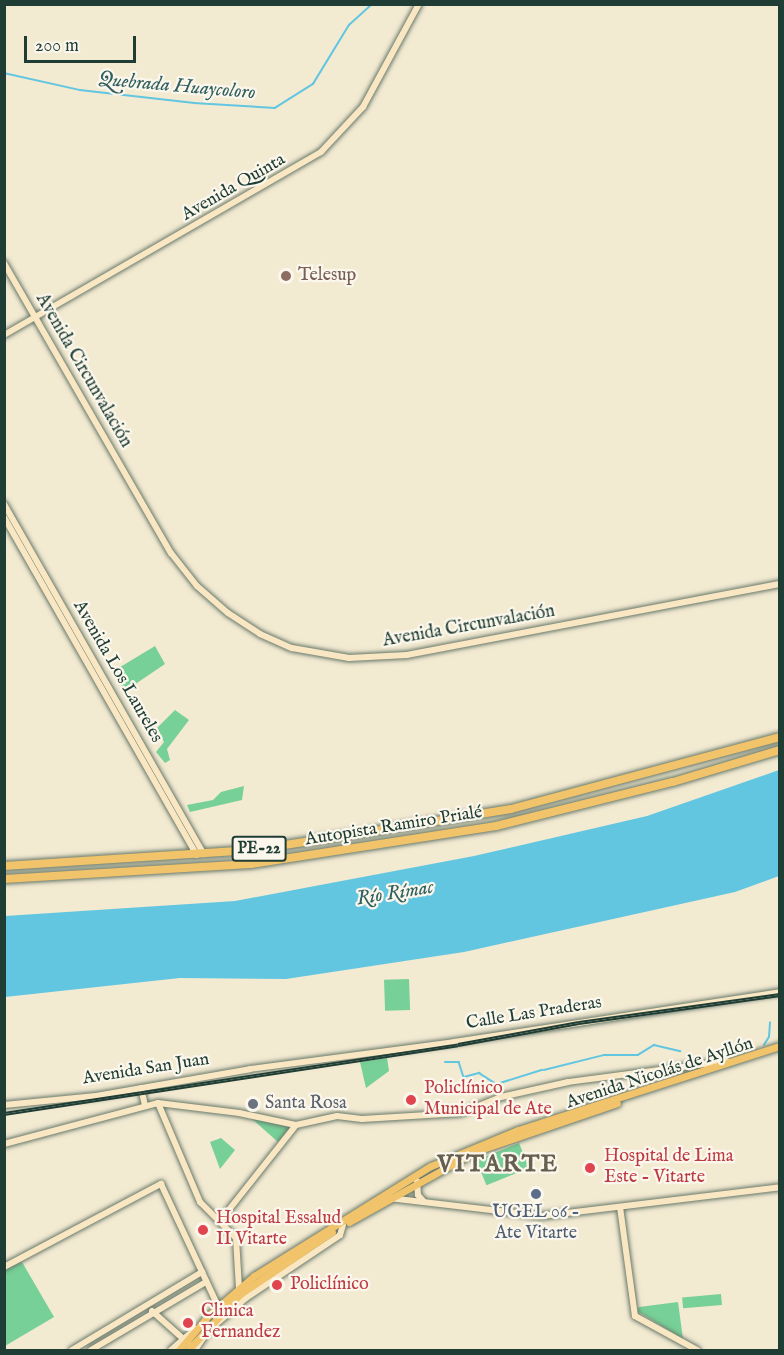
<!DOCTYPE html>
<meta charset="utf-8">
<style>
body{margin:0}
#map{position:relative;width:784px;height:1355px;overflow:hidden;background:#f3ead2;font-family:"IM FELL English",serif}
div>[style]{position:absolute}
.green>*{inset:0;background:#77d097;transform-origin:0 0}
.water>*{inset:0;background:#63c6e1}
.stream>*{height:1.5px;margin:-0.75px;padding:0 0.75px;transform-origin:0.75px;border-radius:0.75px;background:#63c6e1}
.roads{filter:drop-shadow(0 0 2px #697a6b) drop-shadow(0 0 2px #697a6b)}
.secondary>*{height:6px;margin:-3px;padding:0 3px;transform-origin:3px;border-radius:3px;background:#f9e7c3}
.primary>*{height:7px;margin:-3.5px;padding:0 3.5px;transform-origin:3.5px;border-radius:3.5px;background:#f1c36a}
.highway>*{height:8px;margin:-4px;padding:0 4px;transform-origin:4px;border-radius:4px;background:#f1c36a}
.rail>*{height:4px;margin-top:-2px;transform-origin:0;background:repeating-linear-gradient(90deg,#fbf7ec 0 4.5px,#1f3d34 0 9px);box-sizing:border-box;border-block:2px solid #1f3d34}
.dots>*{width:16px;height:16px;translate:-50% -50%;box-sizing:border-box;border:3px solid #fbf7ec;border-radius:50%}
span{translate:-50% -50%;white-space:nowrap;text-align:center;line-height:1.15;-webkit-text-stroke:4.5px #fbf7ec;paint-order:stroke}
.shield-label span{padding:2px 4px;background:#fbf7ec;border:2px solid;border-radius:4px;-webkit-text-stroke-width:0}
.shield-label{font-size:16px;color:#1f3d34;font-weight:700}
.street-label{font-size:18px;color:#1f3d34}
.education-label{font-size:18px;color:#785e54}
.left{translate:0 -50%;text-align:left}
.health-label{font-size:18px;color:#be3a42}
.worship-label{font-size:18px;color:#5b616d}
.service-label{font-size:18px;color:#4e5e75}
.water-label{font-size:20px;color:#305f5f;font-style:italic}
.district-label{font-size:24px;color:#665e4f;font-weight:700;letter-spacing:1.5px}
.frame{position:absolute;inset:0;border:6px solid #1f3d34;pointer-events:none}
.scale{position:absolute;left:24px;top:36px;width:112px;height:27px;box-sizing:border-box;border:3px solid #1f3d34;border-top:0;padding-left:8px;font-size:18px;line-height:21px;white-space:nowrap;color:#1f3d34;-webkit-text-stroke:4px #fbf7ec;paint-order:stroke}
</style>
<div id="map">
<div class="green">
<i style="clip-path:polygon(155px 646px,165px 664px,125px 691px,112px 672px)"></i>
<i style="clip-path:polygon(175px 710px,189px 720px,167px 749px,170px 760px,165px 763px,156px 752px,164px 742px,156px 729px)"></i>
<i style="clip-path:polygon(244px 786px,242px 800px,190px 812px,187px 805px,213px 800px,221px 792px)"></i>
<i style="left:409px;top:979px;width:31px;height:25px;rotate:88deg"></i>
<i style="clip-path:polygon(387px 1058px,389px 1071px,366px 1088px,360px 1062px)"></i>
<i style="clip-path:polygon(252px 1119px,289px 1125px,289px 1129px,278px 1142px)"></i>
<i style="clip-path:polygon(221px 1138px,235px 1150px,220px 1169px,210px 1142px)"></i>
<i style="left:519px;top:1143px;width:27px;height:46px;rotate:68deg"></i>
<i style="clip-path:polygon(22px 1262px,54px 1317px,5px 1346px,4px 1269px)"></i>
<i style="left:721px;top:1294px;width:11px;height:39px;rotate:85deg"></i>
<i style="clip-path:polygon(678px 1302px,683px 1339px,637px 1311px,639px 1307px)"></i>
</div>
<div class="water">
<i style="clip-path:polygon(779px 770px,779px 876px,735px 892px,464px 952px,286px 979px,180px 978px,5px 997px,5px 916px,235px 901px,474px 856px,647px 816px)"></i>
</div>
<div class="stream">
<i style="left:4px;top:73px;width:78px;rotate:12.6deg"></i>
<i style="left:80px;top:90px;width:115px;rotate:6.5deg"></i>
<i style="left:194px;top:103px;width:81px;rotate:3.5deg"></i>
<i style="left:275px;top:108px;width:45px;rotate:-32.3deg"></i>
<i style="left:313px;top:84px;width:69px;rotate:-58.6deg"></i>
<i style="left:349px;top:25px;width:31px;rotate:-42deg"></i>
<i style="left:764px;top:1045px;width:9px;rotate:-58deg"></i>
<i style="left:769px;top:1037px;width:14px;rotate:-86deg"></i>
<i style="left:445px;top:1062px;width:14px"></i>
<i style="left:459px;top:1062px;width:16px;rotate:72deg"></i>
<i style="left:464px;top:1077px;width:16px;rotate:-15deg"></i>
<i style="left:479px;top:1073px;width:19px;rotate:32deg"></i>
<i style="left:544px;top:1070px;width:62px;rotate:-14deg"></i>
<i style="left:604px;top:1055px;width:34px"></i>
<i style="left:638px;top:1055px;width:19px;rotate:-32deg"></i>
<i style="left:654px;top:1045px;width:27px;rotate:13deg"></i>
<i style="left:500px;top:1083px;width:44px;rotate:-17.2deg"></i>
</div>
<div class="roads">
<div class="secondary">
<i style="left:4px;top:263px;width:335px;rotate:60.1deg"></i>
<i style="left:171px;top:553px;width:42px;rotate:51.8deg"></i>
<i style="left:197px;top:586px;width:41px;rotate:41.1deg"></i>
<i style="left:228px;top:613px;width:38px;rotate:33deg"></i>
<i style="left:260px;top:634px;width:35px;rotate:24deg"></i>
<i style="left:292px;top:648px;width:58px;rotate:10deg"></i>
<i style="left:349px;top:658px;width:58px;rotate:-3deg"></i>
<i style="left:407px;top:655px;width:380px;rotate:-10.8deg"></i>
<i style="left:4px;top:335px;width:366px;rotate:-30deg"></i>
<i style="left:321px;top:152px;width:62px;rotate:-47deg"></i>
<i style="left:363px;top:107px;width:117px;rotate:-61.5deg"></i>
<i style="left:4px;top:504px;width:403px;rotate:60.3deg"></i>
<i style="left:4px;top:517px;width:389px;rotate:60.3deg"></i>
<i style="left:141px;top:1088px;width:17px;rotate:77deg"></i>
<i style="left:158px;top:1103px;width:108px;rotate:67deg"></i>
<i style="left:200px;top:1202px;width:51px;rotate:45deg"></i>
<i style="left:236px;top:1238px;width:50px;rotate:86.6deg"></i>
<i style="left:4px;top:1105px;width:92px;rotate:-5.6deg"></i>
<i style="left:96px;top:1096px;width:156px;rotate:-9.9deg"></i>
<i style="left:250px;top:1069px;width:206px;rotate:-7.5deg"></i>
<i style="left:454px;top:1042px;width:330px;rotate:-8.7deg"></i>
<i style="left:4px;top:1144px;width:159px;rotate:-14.9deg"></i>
<i style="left:158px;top:1103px;width:82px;rotate:7deg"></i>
<i style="left:239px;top:1113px;width:58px;rotate:11.9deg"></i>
<i style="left:417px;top:1181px;width:14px;rotate:86deg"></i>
<i style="left:418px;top:1195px;width:9px;rotate:49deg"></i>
<i style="left:389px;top:1198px;width:154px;rotate:6.7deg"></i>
<i style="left:542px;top:1216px;width:240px;rotate:-6.9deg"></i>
<i style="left:620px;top:1207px;width:110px;rotate:82.2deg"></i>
<i style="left:635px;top:1316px;width:71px;rotate:28.7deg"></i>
<i style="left:220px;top:1221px;width:122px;rotate:-51.6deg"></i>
<i style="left:296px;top:1125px;width:42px;rotate:-12.4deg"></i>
<i style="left:337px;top:1116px;width:25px;rotate:7deg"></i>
<i style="left:362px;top:1119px;width:99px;rotate:-3.5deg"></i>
<i style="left:461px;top:1113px;width:43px;rotate:-21.8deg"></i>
<i style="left:501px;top:1097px;width:69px;rotate:-12.6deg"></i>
<i style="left:568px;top:1082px;width:160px;rotate:-7.5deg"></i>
<i style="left:4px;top:1267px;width:178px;rotate:-27.9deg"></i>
<i style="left:161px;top:1184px;width:135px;rotate:65deg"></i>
<i style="left:152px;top:1311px;width:50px;rotate:41.7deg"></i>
<i style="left:72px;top:1350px;width:152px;rotate:-31deg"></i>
<i style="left:91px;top:1350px;width:134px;rotate:-30.6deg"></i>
<i style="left:171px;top:1350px;width:32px;rotate:-41deg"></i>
<i style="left:195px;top:1350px;width:22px;rotate:-56deg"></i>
<i style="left:207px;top:1332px;width:52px;rotate:-41.1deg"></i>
<i style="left:246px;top:1298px;width:113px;rotate:-33.8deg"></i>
<i style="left:340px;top:1235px;width:10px;rotate:-73deg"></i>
</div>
<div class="primary">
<i style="left:349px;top:1222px;width:143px;rotate:-29.2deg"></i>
<i style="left:474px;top:1152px;width:151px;rotate:-18.9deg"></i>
<i style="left:179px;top:1350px;width:46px;rotate:-49.4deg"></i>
<i style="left:209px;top:1315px;width:60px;rotate:-40.9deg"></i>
<i style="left:254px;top:1276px;width:208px;rotate:-31.9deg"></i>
<i style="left:431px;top:1166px;width:94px;rotate:-22.5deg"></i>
<i style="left:518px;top:1130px;width:275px;rotate:-17.8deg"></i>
<i style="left:188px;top:1350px;width:76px;rotate:-47.1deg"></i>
<i style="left:240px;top:1294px;width:111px;rotate:-34deg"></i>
</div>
<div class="highway">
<i style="left:4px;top:866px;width:249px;rotate:-3.7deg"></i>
<i style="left:252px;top:850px;width:118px;rotate:-8.7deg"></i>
<i style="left:369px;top:832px;width:144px;rotate:-9.2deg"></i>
<i style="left:511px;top:809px;width:278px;rotate:-15deg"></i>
<i style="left:4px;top:879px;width:247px;rotate:-3.5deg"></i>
<i style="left:251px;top:864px;width:248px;rotate:-8.8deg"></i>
<i style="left:496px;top:826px;width:182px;rotate:-14deg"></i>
<i style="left:673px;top:782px;width:112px;rotate:-16.7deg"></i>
</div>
</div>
<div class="rail">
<i style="left:4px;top:1114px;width:459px;rotate:-8.6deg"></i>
<i style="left:458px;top:1045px;width:123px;rotate:-10.3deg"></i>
<i style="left:579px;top:1023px;width:203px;rotate:-7.9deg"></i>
</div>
<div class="dots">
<i style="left:286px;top:276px;background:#8d6e63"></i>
<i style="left:411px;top:1100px;background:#e0444e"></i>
<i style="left:253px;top:1104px;background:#6b7280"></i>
<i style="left:590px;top:1168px;background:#e0444e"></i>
<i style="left:536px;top:1194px;background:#5c6f8a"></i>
<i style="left:203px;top:1230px;background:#e0444e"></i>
<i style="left:277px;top:1285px;background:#e0444e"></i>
<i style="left:188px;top:1323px;background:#e0444e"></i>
</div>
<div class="shield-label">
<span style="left:259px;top:849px">PE-22</span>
</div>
<div class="street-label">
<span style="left:234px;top:188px;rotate:-30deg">Avenida Quinta</span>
<span style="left:83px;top:371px;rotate:60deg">Avenida Circunvalación</span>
<span style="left:469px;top:627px;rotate:-10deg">Avenida Circunvalación</span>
<span style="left:117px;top:672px;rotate:60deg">Avenida Los Laureles</span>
<span style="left:394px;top:827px;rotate:-9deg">Autopista Ramiro Prialé</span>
<span style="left:534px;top:1014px;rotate:-9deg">Calle Las Praderas</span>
<span style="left:146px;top:1070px;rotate:-9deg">Avenida San Juan</span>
<span style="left:660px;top:1074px;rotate:-18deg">Avenida Nicolás de Ayllón</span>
</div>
<div class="education-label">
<span class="left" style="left:298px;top:276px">Telesup</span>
</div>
<div class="health-label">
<span class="left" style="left:424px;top:1100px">Policlínico<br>Municipal de Ate</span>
<span class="left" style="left:604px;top:1168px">Hospital de Lima<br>Este - Vitarte</span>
<span class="left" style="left:216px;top:1230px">Hospital Essalud<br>II Vitarte</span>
<span class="left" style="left:290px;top:1285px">Policlínico</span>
<span class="left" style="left:201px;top:1323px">Clinica<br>Fernandez</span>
</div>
<div class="worship-label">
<span class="left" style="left:265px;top:1104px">Santa Rosa</span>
</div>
<div class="service-label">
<span style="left:536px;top:1224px">UGEL 06 -<br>Ate Vitarte</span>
</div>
<div class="water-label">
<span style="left:177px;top:86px;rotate:5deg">Quebrada Huaycoloro</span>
<span style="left:395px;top:893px;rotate:-9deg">Río Rímac</span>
</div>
<div class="district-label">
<span style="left:498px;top:1165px">VITARTE</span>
</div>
<div class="frame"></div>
<div class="scale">200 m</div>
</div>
